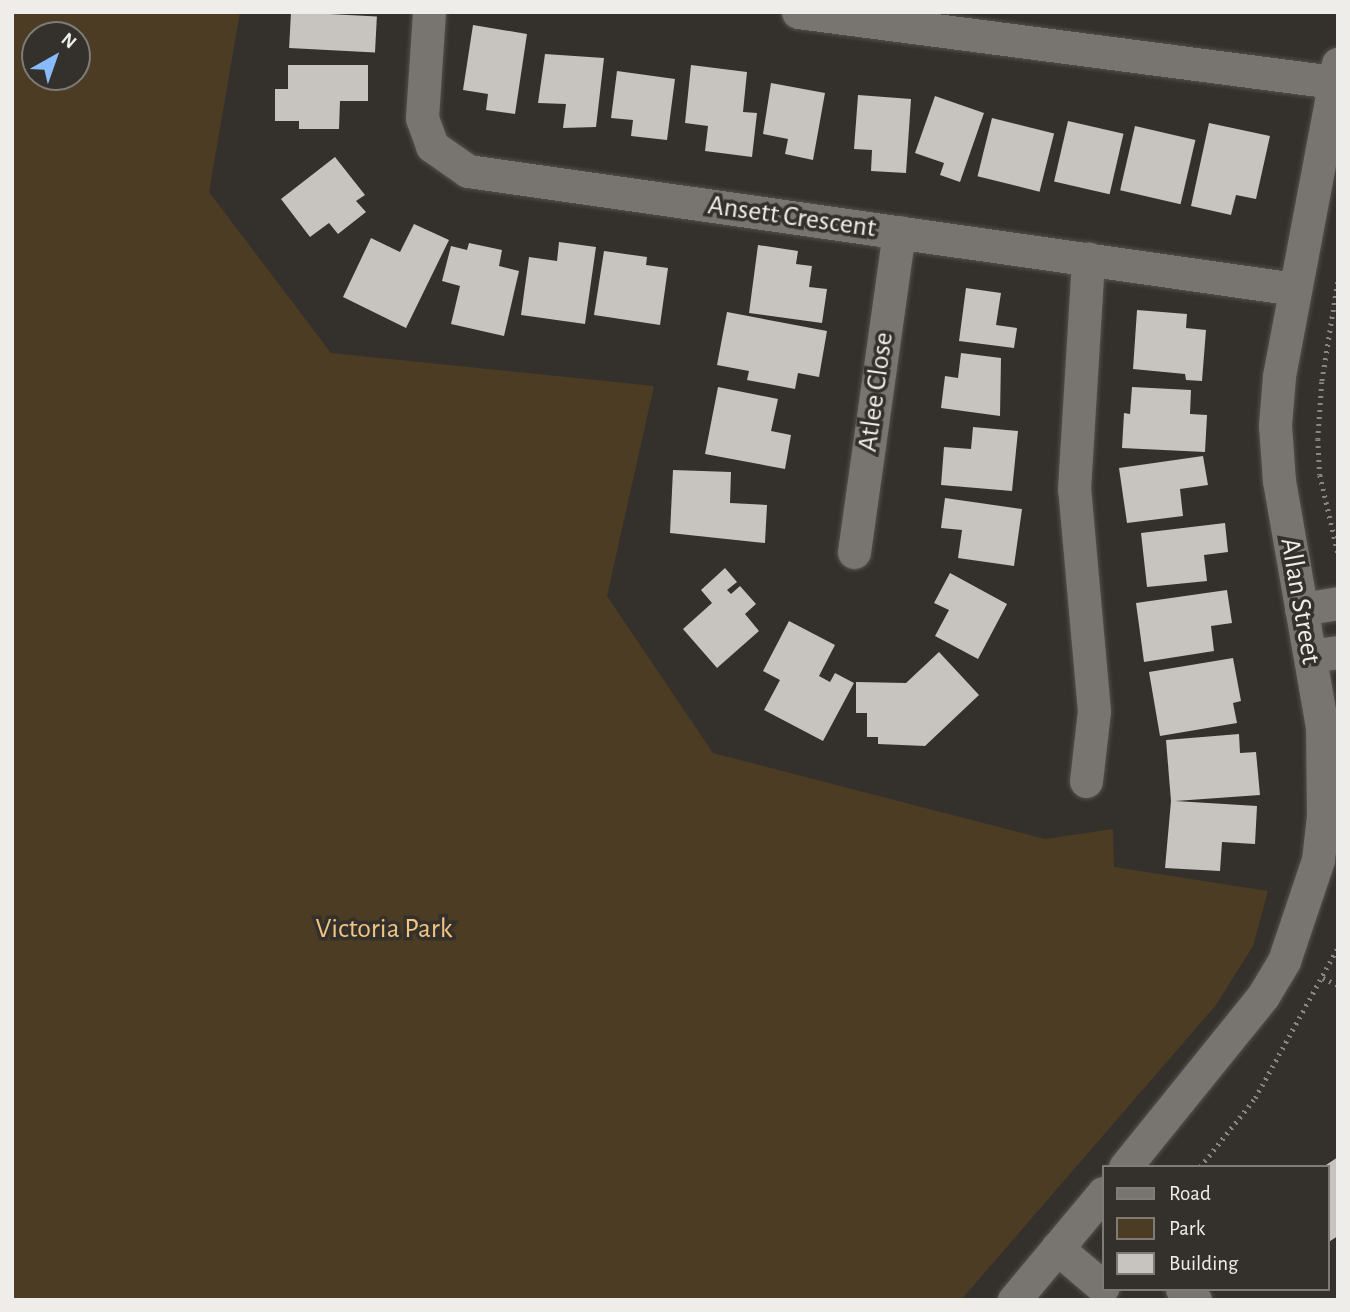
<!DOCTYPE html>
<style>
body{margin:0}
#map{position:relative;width:1350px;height:1312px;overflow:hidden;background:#34312c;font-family:"Alegreya Sans",sans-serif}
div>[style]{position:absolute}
.green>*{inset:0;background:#4c3c24}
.building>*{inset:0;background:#c7c3be;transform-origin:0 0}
.path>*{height:4.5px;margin-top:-2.25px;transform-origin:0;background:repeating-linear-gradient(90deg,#898682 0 2px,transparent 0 7px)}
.roads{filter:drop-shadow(0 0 2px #52504c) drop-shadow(0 0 2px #52504c)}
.minor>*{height:33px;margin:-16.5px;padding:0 16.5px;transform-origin:16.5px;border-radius:16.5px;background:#78746f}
span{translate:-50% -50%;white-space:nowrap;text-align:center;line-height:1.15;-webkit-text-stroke:7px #34312c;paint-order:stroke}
.street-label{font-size:28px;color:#efedea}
.park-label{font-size:28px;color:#f2c483}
.frame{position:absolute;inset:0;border:14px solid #efedea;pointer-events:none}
.legend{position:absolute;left:1102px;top:1165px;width:228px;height:126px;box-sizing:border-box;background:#34312c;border:2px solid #7f7c78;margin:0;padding:9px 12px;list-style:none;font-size:21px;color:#efedea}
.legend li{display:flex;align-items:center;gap:14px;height:35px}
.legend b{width:35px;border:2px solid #7f7c78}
.north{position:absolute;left:21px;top:21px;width:70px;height:70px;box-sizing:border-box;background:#34312c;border:2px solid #7f7c78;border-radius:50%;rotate:40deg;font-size:19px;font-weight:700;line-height:28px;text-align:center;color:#efedea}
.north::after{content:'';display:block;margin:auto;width:24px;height:32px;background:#88bafc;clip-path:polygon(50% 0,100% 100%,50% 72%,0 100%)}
</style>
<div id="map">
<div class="green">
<i style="clip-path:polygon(evenodd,12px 12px,240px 12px,209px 192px,331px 353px,654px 386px,607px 596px,713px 753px,1045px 839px,1113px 829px,1114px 867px,1268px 891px,1253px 946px,1216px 1005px,961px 1300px,12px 1300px,12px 12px,35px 35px,77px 35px,77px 77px,35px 77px,35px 35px)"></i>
</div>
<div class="building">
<i style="left:291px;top:12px;width:86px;height:36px;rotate:3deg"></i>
<i style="clip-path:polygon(473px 25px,527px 34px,515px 114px,486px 110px,488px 94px,463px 90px)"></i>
<i style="clip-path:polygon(545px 54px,604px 58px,596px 127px,563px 128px,566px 104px,538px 103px)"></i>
<i style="clip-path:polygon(288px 65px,368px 65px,368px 101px,340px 101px,339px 129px,299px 129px,299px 121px,275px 121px,275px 89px,288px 89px)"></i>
<i style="clip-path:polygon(691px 65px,747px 72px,743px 112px,757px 113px,752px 157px,705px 151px,708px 126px,685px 123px)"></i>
<i style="clip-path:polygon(617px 71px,675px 79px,667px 140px,631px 136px,633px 120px,611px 118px)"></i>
<i style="clip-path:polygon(771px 83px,825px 93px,813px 160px,785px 154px,788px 139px,763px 134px)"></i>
<i style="clip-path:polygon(858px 95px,911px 99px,906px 173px,871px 171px,872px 150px,854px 149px)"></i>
<i style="clip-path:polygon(935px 96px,984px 113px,960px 182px,940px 175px,944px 163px,915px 153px)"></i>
<i style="left:992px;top:118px;width:64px;height:60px;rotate:14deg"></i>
<i style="left:1068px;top:121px;width:57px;height:62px;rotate:13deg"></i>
<i style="clip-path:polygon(1209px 123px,1270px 136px,1256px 199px,1236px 195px,1231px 215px,1191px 206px)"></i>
<i style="left:1135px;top:126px;width:62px;height:66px;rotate:13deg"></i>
<i style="clip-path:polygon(335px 157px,365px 195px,356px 201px,366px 212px,338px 234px,329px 223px,310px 237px,281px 199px)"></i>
<i style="clip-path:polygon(414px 224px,449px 240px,406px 328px,343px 297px,371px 238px,400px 252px)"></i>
<i style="clip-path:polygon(559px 242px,596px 247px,585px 324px,521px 315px,529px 257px,557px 261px)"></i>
<i style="clip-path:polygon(469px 243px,502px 250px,499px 266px,519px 271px,504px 336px,451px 324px,460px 286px,442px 281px,451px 246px,467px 250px)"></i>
<i style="clip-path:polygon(758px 245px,798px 251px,796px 264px,812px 266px,809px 287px,827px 289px,822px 323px,749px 313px)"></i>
<i style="clip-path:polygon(604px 251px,647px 257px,646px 265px,668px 268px,660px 325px,594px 315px)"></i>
<i style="clip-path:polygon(966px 288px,1001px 293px,996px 325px,1017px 328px,1014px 348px,959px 341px)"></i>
<i style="clip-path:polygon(1137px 310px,1187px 314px,1186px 328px,1206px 330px,1202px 381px,1186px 380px,1185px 374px,1133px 369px)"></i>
<i style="clip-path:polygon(727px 312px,827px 331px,819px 377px,798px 373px,795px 389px,747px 380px,749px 371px,717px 365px)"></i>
<i style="clip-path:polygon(961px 353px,1001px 358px,1000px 416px,941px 408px,945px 376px,958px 378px)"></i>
<i style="clip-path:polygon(718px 387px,778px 399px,771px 431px,791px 435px,785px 469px,705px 454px)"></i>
<i style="clip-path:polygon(1132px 387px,1191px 390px,1190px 414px,1207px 415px,1205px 452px,1122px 448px,1124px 413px,1130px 414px)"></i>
<i style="clip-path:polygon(973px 427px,1018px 431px,1012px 491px,941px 485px,944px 447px,971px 449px)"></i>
<i style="clip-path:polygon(1203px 456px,1208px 485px,1180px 489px,1183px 516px,1127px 523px,1119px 468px)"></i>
<i style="clip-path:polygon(673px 470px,731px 472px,730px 503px,767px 505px,765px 543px,670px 533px)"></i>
<i style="clip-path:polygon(945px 498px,1022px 509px,1014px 566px,958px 558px,962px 530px,941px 528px)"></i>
<i style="clip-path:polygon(1225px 523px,1228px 552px,1204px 555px,1207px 581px,1147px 587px,1141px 533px)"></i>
<i style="clip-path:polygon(725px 568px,737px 582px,727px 590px,731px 594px,740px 586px,756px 604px,745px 614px,759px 631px,717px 668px,683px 629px,712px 603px,701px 590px)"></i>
<i style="clip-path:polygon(950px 573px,1007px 604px,978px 659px,935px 636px,949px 610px,934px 603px)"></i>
<i style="clip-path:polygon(1227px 590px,1232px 623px,1211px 626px,1214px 651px,1144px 662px,1136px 603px)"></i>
<i style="clip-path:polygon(789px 621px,835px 645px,819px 676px,830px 682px,835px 673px,854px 683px,823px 741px,764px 710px,780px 680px,763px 671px)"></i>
<i style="clip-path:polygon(939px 652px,979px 695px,925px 746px,878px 744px,878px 737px,867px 737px,867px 713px,856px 713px,856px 682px,906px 683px)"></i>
<i style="clip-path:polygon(1233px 658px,1241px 701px,1233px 703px,1237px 723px,1160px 736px,1149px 672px)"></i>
<i style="clip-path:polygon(1239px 734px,1240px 753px,1256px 752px,1260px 795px,1175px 801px,1257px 806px,1255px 844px,1222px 842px,1220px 871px,1165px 868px,1171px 801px,1166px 740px)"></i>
<i style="clip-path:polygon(1338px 1157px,1338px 1236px,1327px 1243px,1327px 1167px,1323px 1167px)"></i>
</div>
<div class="path">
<i style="left:1338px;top:282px;width:101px;rotate:99.1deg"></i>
<i style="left:1322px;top:382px;width:57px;rotate:94deg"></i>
<i style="left:1318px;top:439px;width:36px;rotate:87deg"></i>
<i style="left:1320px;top:475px;width:80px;rotate:77deg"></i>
<i style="left:1323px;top:978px;width:17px;rotate:25deg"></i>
<i style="left:1200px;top:1167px;width:88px;rotate:-51.4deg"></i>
<i style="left:1255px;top:1098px;width:172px;rotate:-61.2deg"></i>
</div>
<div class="roads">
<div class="minor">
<i style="left:429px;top:12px;width:106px;rotate:93.8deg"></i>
<i style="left:422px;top:118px;width:30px;rotate:70deg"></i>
<i style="left:432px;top:146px;width:44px;rotate:34.8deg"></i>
<i style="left:468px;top:171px;width:835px;rotate:8.12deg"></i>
<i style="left:798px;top:12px;width:540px;rotate:7.45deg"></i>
<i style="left:854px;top:552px;width:323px;rotate:-82deg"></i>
<i style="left:1301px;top:609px;width:37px;rotate:-9deg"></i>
<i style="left:1310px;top:656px;width:28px;rotate:-8deg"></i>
<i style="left:1086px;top:781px;width:70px;rotate:-83.5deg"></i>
<i style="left:1094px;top:711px;width:223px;rotate:-95.1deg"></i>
<i style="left:1074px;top:489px;width:231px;rotate:-86.5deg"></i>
<i style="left:1125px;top:1167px;width:220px;rotate:-51.1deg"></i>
<i style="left:1263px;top:996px;width:41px;rotate:-59deg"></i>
<i style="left:1284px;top:961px;width:107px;rotate:-71.4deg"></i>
<i style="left:1318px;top:860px;width:44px;rotate:-83.5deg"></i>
<i style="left:1323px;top:816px;width:89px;rotate:-90.6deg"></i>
<i style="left:1322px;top:727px;width:250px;rotate:-99.9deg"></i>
<i style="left:1279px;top:481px;width:56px;rotate:-94.1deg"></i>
<i style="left:1275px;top:425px;width:49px;rotate:-85.3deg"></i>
<i style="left:1279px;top:376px;width:318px;rotate:-79.3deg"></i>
<i style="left:1057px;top:1248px;width:60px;rotate:40.3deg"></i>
<i style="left:1182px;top:1289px;width:17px;rotate:40deg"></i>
<i style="left:1014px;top:1300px;width:139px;rotate:-50.2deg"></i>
</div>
</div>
<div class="street-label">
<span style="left:792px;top:217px;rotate:8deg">Ansett Crescent</span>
<span style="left:876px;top:392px;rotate:-82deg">Atlee Close</span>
<span style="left:1300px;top:601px;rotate:80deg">Allan Street</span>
</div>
<div class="park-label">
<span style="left:384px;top:929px">Victoria Park</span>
</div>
<div class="frame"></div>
<ul class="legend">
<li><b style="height:9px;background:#78746f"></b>Road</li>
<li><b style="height:19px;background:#4c3c24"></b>Park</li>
<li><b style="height:19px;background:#c7c3be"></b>Building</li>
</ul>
<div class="north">N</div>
</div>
